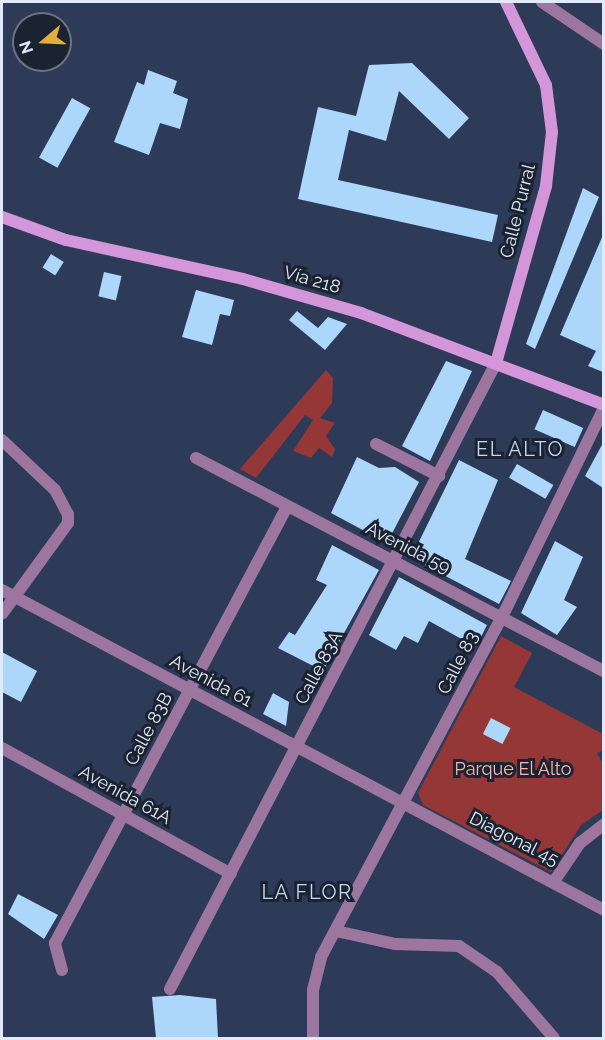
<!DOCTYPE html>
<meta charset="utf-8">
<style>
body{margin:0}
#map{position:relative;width:605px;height:1040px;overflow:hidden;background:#2d3b58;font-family:Raleway,sans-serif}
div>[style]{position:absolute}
.green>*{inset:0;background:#963737}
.building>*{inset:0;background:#acd7fb;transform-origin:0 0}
.street>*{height:12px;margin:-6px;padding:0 6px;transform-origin:6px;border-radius:6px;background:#9d76a0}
.secondary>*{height:12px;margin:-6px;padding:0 6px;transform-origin:6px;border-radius:6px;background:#d396d9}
span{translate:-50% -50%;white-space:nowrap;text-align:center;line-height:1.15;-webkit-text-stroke:6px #1c2330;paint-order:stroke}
.street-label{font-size:18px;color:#e1eafd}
.park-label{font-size:18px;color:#fab6b1}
.neighbourhood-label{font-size:20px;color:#c3d5f9;letter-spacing:1.5px}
.frame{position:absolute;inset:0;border:3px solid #e1eafd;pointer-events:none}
.north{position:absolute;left:12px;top:12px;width:60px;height:60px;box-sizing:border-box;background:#1c2330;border:2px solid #6b7382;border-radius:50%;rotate:251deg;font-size:16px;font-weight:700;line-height:24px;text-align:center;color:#e1eafd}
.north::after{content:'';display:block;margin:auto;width:21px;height:27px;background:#e3ae35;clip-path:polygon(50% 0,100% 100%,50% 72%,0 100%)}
</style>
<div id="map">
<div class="green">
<i style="clip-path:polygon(326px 370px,333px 378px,332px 403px,320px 418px,335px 423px,326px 436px,335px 449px,332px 457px,319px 448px,311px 458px,293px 451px,313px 420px,305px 415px,256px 478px,240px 469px)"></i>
<i style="clip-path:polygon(501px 636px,532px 653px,514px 687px,603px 734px,603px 750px,597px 753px,603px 764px,603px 810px,581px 825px,551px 872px,423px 805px,418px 793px)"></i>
</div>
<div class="building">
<i style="clip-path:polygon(412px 63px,469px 118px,449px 139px,399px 91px,386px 141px,349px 130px,338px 180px,498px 215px,492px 242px,298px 199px,318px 107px,356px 116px,369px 65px)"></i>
<i style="clip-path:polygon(148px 70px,177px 81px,173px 93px,188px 99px,180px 129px,160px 123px,149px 155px,114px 142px,137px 82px,144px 85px)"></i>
<i style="left:72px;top:98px;width:21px;height:68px;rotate:29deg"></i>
<i style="clip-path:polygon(583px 188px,599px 197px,535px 349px,526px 344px)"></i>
<i style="clip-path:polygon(603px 235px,603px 372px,588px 366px,596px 351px,560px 335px)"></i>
<i style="left:51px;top:254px;width:15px;height:16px;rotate:32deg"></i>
<i style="left:104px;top:272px;width:18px;height:25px;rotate:13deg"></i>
<i style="clip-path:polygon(196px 290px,234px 300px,230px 316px,220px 314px,212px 345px,182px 337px)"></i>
<i style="clip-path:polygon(297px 311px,318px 328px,328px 317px,347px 324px,325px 350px,289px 320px)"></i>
<i style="clip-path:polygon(446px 361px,472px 371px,430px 461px,402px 446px)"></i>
<i style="left:543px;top:410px;width:44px;height:21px;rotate:24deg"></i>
<i style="clip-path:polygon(603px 443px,603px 488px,585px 476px)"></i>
<i style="clip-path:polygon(357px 457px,379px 468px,395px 467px,419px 482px,387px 543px,331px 513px)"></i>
<i style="clip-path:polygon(459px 460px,498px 480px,465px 559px,511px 581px,499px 604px,411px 558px)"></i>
<i style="left:517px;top:464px;width:42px;height:16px;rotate:30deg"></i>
<i style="clip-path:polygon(555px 541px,583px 557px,564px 600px,577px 607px,557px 635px,521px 613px)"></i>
<i style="clip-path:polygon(332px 545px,379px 570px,323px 671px,278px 648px,289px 632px,295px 635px,327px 585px,316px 580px)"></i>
<i style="clip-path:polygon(399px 577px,487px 625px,476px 647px,429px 621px,418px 643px,404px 636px,396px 650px,369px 635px)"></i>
<i style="clip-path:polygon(2px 652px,37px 671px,21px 702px,2px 692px)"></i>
<i style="clip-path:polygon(273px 693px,289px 702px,286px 726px,263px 714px)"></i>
<i style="left:491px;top:718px;width:22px;height:18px;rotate:27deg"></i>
<i style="clip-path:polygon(18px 894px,58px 915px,44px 939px,8px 914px)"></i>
<i style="clip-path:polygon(180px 995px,216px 999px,218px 1038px,156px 1038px,152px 997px)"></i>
</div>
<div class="street">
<i style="left:542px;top:2px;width:75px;rotate:34.1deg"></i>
<i style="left:2px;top:440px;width:73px;rotate:43.3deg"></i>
<i style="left:55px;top:490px;width:27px;rotate:62deg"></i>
<i style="left:68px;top:514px;width:9px;rotate:90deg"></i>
<i style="left:68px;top:523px;width:112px;rotate:126deg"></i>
<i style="left:376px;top:444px;width:71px;rotate:26.9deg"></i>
<i style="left:196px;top:458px;width:460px;rotate:27.6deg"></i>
<i style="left:2px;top:590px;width:682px;rotate:27.99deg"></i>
<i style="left:2px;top:748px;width:261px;rotate:28.8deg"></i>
<i style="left:555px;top:880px;width:45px;rotate:-56deg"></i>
<i style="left:580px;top:843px;width:31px;rotate:-38deg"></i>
<i style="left:336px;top:931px;width:60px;rotate:12.4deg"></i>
<i style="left:395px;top:944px;width:64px;rotate:1.8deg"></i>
<i style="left:459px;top:946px;width:46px;rotate:34.4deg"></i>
<i style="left:497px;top:972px;width:87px;rotate:49.2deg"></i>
<i style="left:62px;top:970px;width:28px;rotate:-105deg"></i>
<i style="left:55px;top:943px;width:494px;rotate:-62deg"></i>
<i style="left:170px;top:989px;width:706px;rotate:-62.49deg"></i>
<i style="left:313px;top:1038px;width:48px;rotate:-90deg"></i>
<i style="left:313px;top:990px;width:34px;rotate:-76deg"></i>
<i style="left:321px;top:957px;width:385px;rotate:-62deg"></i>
<i style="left:502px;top:617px;width:233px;rotate:-64deg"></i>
</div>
<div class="secondary">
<i style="left:2px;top:217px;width:68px;rotate:19.8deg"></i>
<i style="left:66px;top:240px;width:181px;rotate:12.4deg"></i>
<i style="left:243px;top:279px;width:123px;rotate:16.1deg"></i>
<i style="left:361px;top:313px;width:260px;rotate:20.7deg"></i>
<i style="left:496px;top:363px;width:184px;rotate:-74.2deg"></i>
<i style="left:546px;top:186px;width:54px;rotate:-83.7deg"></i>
<i style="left:552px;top:132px;width:47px;rotate:-97.3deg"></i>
<i style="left:546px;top:85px;width:92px;rotate:-115.7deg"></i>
</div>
<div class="street-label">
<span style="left:518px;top:211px;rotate:-76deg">Calle Purral</span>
<span style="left:312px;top:280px;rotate:16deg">Vía 218</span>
<span style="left:408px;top:548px;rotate:27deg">Avenida 59</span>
<span style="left:458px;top:663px;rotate:-63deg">Calle 83</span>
<span style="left:319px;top:668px;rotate:-62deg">Calle 83A</span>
<span style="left:211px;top:681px;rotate:28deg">Avenida 61</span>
<span style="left:149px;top:729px;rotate:-62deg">Calle 83B</span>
<span style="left:125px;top:795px;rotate:29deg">Avenida 61A</span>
<span style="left:514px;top:839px;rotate:27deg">Diagonal 45</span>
</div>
<div class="park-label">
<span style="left:513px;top:769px">Parque El Alto</span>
</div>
<div class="neighbourhood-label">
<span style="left:520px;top:449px">EL ALTO</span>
<span style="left:307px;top:892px">LA FLOR</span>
</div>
<div class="frame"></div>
<div class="north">N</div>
</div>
